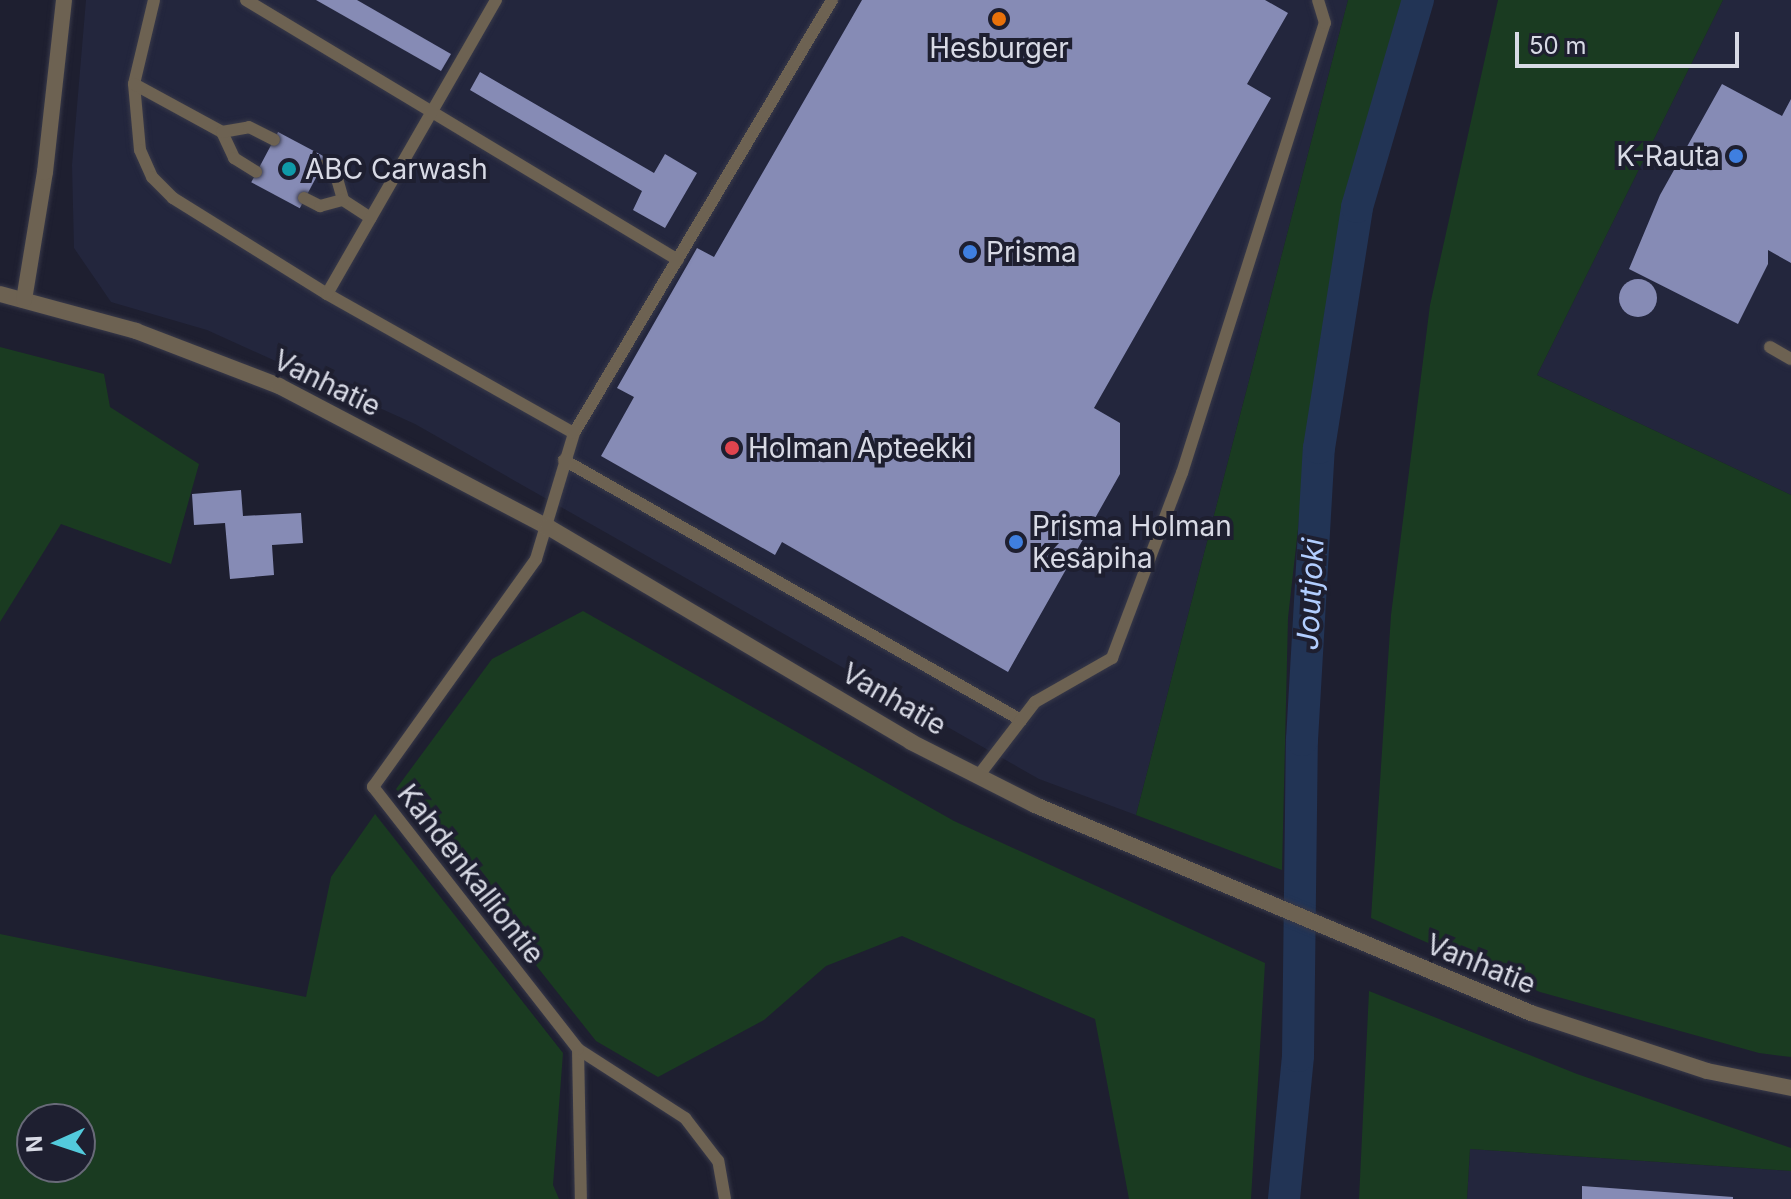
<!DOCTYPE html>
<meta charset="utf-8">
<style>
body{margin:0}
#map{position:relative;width:1791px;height:1199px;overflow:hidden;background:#1e1f30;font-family:Inter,sans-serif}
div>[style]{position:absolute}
.built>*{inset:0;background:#23263d}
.green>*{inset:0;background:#1a3b21}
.canal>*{height:32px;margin:-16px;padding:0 16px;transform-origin:16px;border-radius:16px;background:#223455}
.building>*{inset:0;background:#868bb5;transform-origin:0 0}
.round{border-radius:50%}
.roads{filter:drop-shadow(0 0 2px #383949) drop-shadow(0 0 2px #383949)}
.lane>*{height:12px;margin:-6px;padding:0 6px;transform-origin:6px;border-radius:6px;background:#6d6252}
.street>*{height:16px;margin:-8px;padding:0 8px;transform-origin:8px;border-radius:8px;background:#6d6252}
.dots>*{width:22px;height:22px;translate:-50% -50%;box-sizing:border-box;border:4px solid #1e1f30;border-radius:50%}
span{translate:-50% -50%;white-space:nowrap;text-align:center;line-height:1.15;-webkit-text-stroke:8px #1e1f30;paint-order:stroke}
.poi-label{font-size:28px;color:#d8dae5}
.right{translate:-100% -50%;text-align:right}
.left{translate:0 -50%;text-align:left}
.street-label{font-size:28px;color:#d8dae5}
.water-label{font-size:30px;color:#b2ceff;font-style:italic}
.north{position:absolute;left:16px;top:1103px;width:80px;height:80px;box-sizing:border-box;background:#1e1f30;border:2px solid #686a78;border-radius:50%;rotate:267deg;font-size:22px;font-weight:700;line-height:32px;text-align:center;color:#d8dae5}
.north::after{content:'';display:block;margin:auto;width:28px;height:36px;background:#53cadc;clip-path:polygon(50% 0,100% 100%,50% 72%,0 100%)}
.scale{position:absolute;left:1515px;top:32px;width:224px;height:36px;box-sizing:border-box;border:4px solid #d8dae5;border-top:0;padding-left:10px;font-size:24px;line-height:28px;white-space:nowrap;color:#d8dae5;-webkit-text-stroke:6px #1e1f30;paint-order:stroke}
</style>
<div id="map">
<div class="built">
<i style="clip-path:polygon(86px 0,1348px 0,1136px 815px,1039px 779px,415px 424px,207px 330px,111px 302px,74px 248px,72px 165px)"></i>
<i style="clip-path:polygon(1723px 0,1791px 0,1791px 495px,1537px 375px)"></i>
<i style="clip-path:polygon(1470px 1149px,1791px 1171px,1791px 1199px,1467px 1199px)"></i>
</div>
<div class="green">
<i style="clip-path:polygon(1348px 0,1403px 0,1346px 193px,1317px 360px,1288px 618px,1282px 870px,1136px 815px)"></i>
<i style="clip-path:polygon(1498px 0,1723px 0,1537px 375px,1791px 495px,1791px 1057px,1759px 1053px,1540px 992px,1371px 918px,1391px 615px,1430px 305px)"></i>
<i style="clip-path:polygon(0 347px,104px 374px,110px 407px,199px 464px,171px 564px,61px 524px,0 622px)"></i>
<i style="clip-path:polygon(583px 611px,954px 821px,1265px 963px,1251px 1199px,1129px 1199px,1095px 1019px,902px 936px,826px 966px,764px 1020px,658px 1077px,596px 1041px,396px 789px,492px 659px)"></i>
<i style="clip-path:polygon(evenodd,375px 814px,563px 1053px,553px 1185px,559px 1199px,0 1199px,0 934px,306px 997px,331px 877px,375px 814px,32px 1119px,80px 1119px,80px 1167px,32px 1167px,32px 1119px)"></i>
<i style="clip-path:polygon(1369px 991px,1577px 1074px,1791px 1148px,1791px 1171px,1470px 1149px,1467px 1199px,1359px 1199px)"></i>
</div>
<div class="canal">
<i style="left:1284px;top:1199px;width:144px;rotate:-84.4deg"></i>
<i style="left:1298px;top:1056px;width:316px;rotate:-89.3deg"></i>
<i style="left:1302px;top:740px;width:292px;rotate:-86.7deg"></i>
<i style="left:1319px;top:448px;width:244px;rotate:-81deg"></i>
<i style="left:1357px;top:207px;width:216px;rotate:-73.6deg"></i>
</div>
<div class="building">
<i style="clip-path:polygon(316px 0,357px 0,451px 54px,441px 71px)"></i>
<i style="clip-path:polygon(862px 0,1265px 0,1288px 13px,1247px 84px,1271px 98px,1094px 408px,1120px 423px,1120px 474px,1008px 672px,782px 542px,775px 555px,601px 456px,634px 397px,617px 388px,697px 248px,714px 257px)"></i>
<i style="clip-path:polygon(480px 72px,654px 173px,665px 154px,697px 173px,665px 228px,633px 210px,642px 191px,470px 90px)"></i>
<i style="clip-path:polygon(1722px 84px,1782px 116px,1791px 99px,1791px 263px,1768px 250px,1768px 264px,1738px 324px,1629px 269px,1660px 195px)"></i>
<i style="left:278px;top:132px;width:55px;height:57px;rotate:28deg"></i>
<i class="round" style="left:1619px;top:279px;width:38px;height:38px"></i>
<i style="clip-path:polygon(241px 490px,243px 516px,301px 513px,303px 543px,272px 545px,274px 575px,230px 579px,225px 523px,194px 525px,192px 494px)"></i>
<i style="clip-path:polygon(1582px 1186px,1733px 1197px,1733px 1199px,1582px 1199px)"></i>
</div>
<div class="roads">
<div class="lane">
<i style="left:154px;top:0;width:86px;rotate:103.4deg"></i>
<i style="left:134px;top:84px;width:66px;rotate:84.8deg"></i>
<i style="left:140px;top:150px;width:30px;rotate:66deg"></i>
<i style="left:152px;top:177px;width:30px;rotate:45deg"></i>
<i style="left:173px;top:198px;width:181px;rotate:31.9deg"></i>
<i style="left:327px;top:294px;width:283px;rotate:29.4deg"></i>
<i style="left:246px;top:0;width:504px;rotate:31.04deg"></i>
<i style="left:134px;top:84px;width:100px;rotate:28.6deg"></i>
<i style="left:222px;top:132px;width:29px;rotate:65deg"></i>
<i style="left:234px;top:158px;width:26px;rotate:32deg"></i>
<i style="left:222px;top:132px;width:27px;rotate:-10deg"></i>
<i style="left:249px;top:127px;width:28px;rotate:27deg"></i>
<i style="left:322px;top:166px;width:17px;rotate:33deg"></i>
<i style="left:336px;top:175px;width:26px;rotate:74deg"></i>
<i style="left:343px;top:200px;width:33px;rotate:33deg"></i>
<i style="left:304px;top:198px;width:18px;rotate:27deg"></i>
<i style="left:320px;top:206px;width:24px;rotate:-15deg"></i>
<i style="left:327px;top:294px;width:339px;rotate:-60.1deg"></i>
<i style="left:1770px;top:347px;width:24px;rotate:30deg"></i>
<i style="left:564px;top:460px;width:526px;rotate:29.64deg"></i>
<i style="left:979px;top:775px;width:92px;rotate:-52.5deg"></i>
<i style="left:1035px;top:702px;width:89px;rotate:-29.7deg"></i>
<i style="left:1112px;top:658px;width:198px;rotate:-69.3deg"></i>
<i style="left:1182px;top:473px;width:472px;rotate:-72.4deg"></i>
<i style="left:1325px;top:23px;width:24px;rotate:-107deg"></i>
<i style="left:578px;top:1049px;width:150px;rotate:88.9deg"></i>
<i style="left:725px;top:1199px;width:39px;rotate:-100deg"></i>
<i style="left:718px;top:1161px;width:54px;rotate:-127.5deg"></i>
<i style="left:685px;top:1118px;width:127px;rotate:-147.2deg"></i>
<i style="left:578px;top:1049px;width:333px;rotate:-128deg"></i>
<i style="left:373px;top:787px;width:280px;rotate:-54.4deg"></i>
<i style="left:536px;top:559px;width:132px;rotate:-73.2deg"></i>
<i style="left:574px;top:433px;width:504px;rotate:-59.21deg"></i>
</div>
<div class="street">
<i style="left:0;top:294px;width:141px;rotate:15.2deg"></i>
<i style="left:136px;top:331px;width:153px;rotate:21deg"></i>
<i style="left:279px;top:386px;width:304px;rotate:27.7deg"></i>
<i style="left:548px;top:527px;width:422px;rotate:30.6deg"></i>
<i style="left:911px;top:742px;width:139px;rotate:26.9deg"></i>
<i style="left:1035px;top:805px;width:538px;rotate:22.75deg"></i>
<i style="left:1531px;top:1013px;width:185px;rotate:18.2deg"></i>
<i style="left:1707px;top:1071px;width:86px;rotate:11.4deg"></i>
<i style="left:24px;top:300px;width:130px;rotate:-80.7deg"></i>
<i style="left:45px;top:172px;width:173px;rotate:-83.7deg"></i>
</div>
</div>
<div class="dots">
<i style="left:999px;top:19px;background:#e8710a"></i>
<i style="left:1736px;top:156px;background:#3f7fe0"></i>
<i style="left:289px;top:169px;background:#0f9aa8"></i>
<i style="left:970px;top:252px;background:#3f7fe0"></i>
<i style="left:732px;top:448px;background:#e0444e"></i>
<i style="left:1016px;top:542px;background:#3f7fe0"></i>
</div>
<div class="poi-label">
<span style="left:999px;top:48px">Hesburger</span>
<span class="right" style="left:1720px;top:156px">K-Rauta</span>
<span class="left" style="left:305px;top:169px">ABC Carwash</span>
<span class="left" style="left:986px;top:252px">Prisma</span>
<span class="left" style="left:748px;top:448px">Holman Apteekki</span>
<span class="left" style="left:1032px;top:542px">Prisma Holman<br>Kesäpiha</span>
</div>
<div class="street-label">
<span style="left:327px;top:383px;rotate:26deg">Vanhatie</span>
<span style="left:894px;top:699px;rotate:30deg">Vanhatie</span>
<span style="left:471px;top:874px;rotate:52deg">Kahdenkalliontie</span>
<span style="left:1481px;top:964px;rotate:22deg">Vanhatie</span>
</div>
<div class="water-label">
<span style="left:1310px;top:594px;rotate:-87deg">Joutjoki</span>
</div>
<div class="north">N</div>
<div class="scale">50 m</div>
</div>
